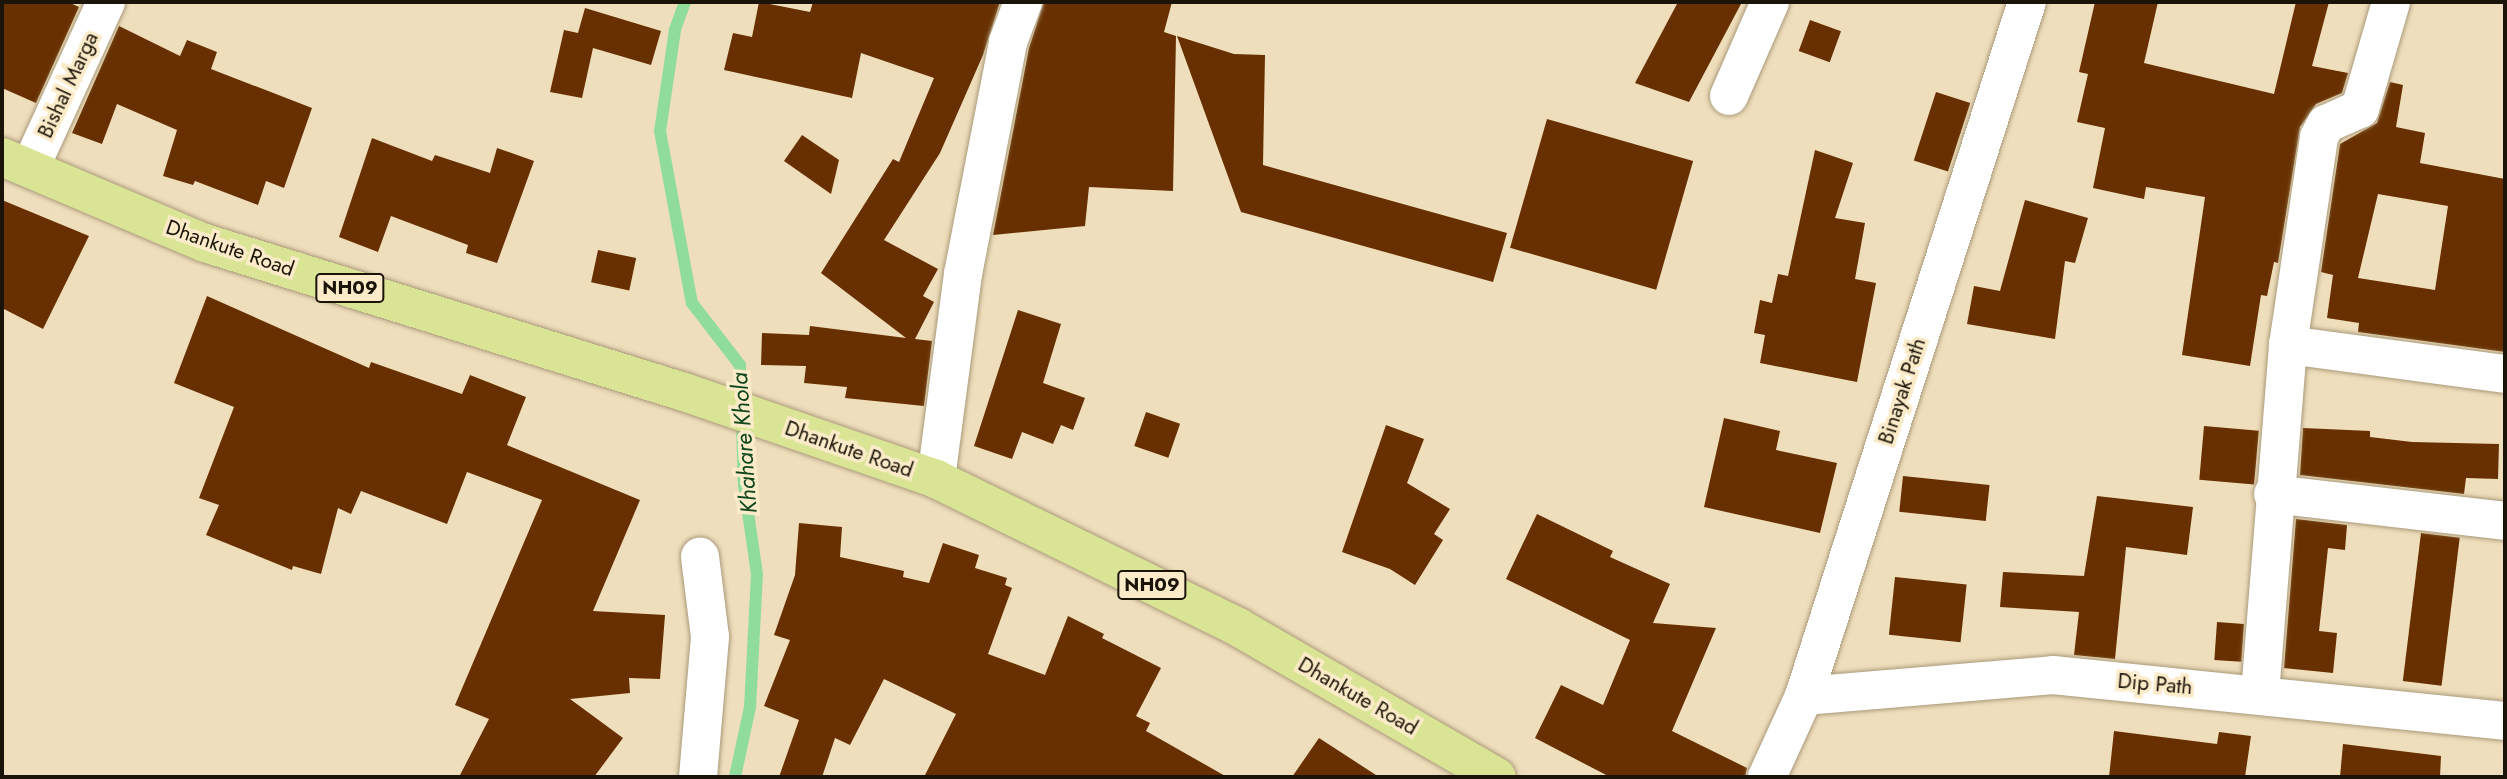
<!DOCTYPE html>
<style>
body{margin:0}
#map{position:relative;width:2507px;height:779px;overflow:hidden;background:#efdebc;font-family:Jost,sans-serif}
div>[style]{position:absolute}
.stream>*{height:12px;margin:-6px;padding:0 6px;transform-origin:6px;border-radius:6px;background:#90dd9b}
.building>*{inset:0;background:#683000;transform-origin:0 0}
.roads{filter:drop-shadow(0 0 2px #aa9a7a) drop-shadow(0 0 2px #aa9a7a)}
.minor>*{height:38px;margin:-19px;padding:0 19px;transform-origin:19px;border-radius:19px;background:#fff}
.primary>*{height:38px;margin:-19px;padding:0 19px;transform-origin:19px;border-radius:19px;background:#dae495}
span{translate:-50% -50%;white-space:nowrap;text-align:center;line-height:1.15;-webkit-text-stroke:7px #fcebc9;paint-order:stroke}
.shield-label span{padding:2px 5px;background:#fcebc9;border:2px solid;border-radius:5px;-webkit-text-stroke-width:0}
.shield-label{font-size:19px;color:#1a1408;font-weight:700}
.street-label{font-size:21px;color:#1a1408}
.water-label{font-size:23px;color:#0d461c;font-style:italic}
.frame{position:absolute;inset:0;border:4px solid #1a1408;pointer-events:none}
</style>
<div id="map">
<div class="stream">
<i style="left:685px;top:2px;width:30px;rotate:110deg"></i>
<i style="left:675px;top:30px;width:102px;rotate:98.4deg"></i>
<i style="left:660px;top:131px;width:175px;rotate:79.5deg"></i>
<i style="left:692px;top:303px;width:78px;rotate:52.3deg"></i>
<i style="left:740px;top:365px;width:120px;rotate:88.1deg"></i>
<i style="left:744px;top:485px;width:90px;rotate:81.7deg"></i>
<i style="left:757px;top:574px;width:133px;rotate:93deg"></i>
<i style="left:750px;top:707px;width:72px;rotate:102.1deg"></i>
</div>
<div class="building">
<i style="clip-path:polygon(2px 2px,68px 2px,79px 7px,36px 103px,2px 88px)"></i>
<i style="clip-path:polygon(759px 2px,810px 12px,813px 2px,1000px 2px,983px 55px,940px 153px,884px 240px,938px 269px,923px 296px,934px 302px,915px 339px,932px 341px,924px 406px,845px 398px,847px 387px,804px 383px,806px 366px,761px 365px,762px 333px,809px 335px,810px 326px,906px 338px,821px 273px,893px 159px,899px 162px,934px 78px,861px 53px,852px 98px,724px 70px,733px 33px,752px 37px)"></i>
<i style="clip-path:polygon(1044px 2px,1172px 2px,1164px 32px,1176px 36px,1173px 191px,1089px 187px,1085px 226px,993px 235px,1029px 48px)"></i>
<i style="clip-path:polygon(1678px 2px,1742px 2px,1689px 102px,1635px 83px)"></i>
<i style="clip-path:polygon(2095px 2px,2158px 2px,2144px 63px,2274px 94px,2296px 2px,2329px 2px,2312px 66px,2348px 73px,2342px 93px,2316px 104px,2300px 127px,2278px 263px,2274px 262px,2267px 296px,2261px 295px,2250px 366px,2182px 355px,2205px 197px,2146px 187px,2144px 199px,2093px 188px,2105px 128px,2077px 122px,2088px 74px,2079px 72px)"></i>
<i style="clip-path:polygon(585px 8px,661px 31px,651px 65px,593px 48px,582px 98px,550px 92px,564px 30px,578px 33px)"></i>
<i style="left:1810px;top:20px;width:33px;height:33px;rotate:20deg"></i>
<i style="clip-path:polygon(119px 26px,180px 56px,187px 40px,217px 52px,211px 69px,312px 108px,284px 188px,266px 181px,258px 205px,195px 181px,193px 185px,163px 176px,177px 130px,117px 104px,102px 144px,72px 133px)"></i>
<i style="clip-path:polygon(1177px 36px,1234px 54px,1265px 55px,1263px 165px,1507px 233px,1493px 282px,1241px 212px)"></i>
<i style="clip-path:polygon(evenodd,2390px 82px,2403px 85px,2396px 127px,2425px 133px,2420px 163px,2505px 179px,2505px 352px,2358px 332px,2359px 323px,2327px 318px,2333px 275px,2321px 272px,2340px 144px,2377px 123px,2390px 82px,2378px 194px,2448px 206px,2435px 290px,2358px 278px,2378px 194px)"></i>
<i style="left:1936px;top:92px;width:36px;height:72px;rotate:18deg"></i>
<i style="left:1547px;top:119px;width:152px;height:134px;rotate:16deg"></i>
<i style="clip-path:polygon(802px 135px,839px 160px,831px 194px,784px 161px)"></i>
<i style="clip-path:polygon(372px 138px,432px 161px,435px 155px,490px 173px,497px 148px,534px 161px,497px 263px,466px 253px,468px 245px,391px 216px,378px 252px,339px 237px)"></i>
<i style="clip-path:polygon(1815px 150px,1853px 163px,1835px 218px,1865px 223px,1855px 279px,1876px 283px,1857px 382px,1760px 363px,1765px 335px,1754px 333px,1760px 300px,1772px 303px,1778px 274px,1788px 276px)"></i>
<i style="clip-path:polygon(2px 200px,89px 236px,43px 329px,2px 308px)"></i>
<i style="clip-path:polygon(2025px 200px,2088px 218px,2075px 263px,2065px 261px,2055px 339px,1967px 324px,1974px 286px,2000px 291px)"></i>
<i style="left:598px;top:250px;width:39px;height:33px;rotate:12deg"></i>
<i style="clip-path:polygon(207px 296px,369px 368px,371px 362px,462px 394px,470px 375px,526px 397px,507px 445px,640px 500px,593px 611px,665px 615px,660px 679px,629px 678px,630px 693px,570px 699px,623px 738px,594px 777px,459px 777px,489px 719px,455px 705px,542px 500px,467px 472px,447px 524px,361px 491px,351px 514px,338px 508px,321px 574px,293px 566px,292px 570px,206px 535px,219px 505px,199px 498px,234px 407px,174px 383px)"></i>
<i style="clip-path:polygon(1018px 310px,1061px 324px,1043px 383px,1085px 398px,1073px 430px,1061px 425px,1053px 444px,1022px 432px,1012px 459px,974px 446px)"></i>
<i style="left:1146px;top:412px;width:36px;height:36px;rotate:19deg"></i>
<i style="clip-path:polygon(1724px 418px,1780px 431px,1776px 450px,1837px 463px,1820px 533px,1704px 507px)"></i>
<i style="clip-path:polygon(1386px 425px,1424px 439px,1407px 483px,1450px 509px,1434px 534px,1443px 540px,1415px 585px,1390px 569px,1342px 552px)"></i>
<i style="left:2204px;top:426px;width:55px;height:54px;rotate:5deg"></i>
<i style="clip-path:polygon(2303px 428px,2370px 431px,2370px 437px,2412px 442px,2499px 444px,2498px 479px,2466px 478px,2464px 494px,2300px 475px)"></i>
<i style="left:1903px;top:476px;width:87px;height:36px;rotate:6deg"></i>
<i style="clip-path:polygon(2097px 496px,2193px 507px,2187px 555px,2126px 547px,2115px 659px,2074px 655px,2079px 612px,2000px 607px,2003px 572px,2084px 576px)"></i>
<i style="clip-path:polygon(1537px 514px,1613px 551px,1610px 557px,1670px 584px,1653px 623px,1716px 628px,1672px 731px,1747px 768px,1745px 777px,1610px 777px,1535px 738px,1561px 685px,1603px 705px,1630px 640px,1506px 579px)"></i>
<i style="clip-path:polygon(2296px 519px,2347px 525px,2345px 550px,2328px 548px,2319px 631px,2337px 633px,2333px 673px,2284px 668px)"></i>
<i style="clip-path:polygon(799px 523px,842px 527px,840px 557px,904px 571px,903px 577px,929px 583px,943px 543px,979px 555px,975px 568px,1007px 578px,1005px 585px,1012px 588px,988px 654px,1045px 675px,1068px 616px,1104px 634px,1102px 638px,1161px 668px,1136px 716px,1150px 723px,1146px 731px,1227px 777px,924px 777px,956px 714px,884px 679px,850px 745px,835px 738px,822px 777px,779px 777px,799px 720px,764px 706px,790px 640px,774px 635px,795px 575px)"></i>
<i style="left:2421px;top:533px;width:39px;height:149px;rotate:7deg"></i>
<i style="left:1895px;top:577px;width:72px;height:58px;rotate:6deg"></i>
<i style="left:2217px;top:622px;width:27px;height:38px;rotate:4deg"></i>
<i style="clip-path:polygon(2114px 731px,2217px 744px,2219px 732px,2251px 736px,2245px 777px,2109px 777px)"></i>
<i style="clip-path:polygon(1319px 738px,1379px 777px,1292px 777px)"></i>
<i style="clip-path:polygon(2343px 744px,2441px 756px,2440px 777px,2340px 777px)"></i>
</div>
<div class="roads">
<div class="minor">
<i style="left:1729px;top:96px;width:103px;rotate:-66.4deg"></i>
<i style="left:30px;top:168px;width:183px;rotate:-65.4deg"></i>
<i style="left:2288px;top:345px;width:219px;rotate:7.6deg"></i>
<i style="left:936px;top:479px;width:207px;rotate:-82.5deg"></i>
<i style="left:963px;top:274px;width:236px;rotate:-79deg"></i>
<i style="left:1008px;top:42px;width:43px;rotate:-69.4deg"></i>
<i style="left:2273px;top:494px;width:234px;rotate:6.6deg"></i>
<i style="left:2260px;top:694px;width:350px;rotate:-85.4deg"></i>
<i style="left:2288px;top:345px;width:210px;rotate:-81.5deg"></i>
<i style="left:2319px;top:137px;width:15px;rotate:-62deg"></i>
<i style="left:2326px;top:124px;width:37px;rotate:-24deg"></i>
<i style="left:2360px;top:109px;width:111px;rotate:-73.8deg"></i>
<i style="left:1804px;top:696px;width:250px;rotate:-4.8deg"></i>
<i style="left:2053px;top:675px;width:454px;rotate:5.8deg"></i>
<i style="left:698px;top:777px;width:141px;rotate:-85.1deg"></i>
<i style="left:710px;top:637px;width:81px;rotate:-97.1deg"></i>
<i style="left:1767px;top:777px;width:89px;rotate:-65.4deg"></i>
<i style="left:1804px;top:696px;width:729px;rotate:-72.19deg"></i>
</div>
<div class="primary">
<i style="left:2px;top:157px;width:220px;rotate:23deg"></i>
<i style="left:205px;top:243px;width:502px;rotate:17.28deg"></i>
<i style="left:684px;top:392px;width:267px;rotate:19deg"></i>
<i style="left:936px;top:479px;width:336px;rotate:26.1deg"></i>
<i style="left:1238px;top:627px;width:299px;rotate:30.1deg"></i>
</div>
</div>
<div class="shield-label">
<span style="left:350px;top:288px">NH09</span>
<span style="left:1152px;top:585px">NH09</span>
</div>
<div class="street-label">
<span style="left:68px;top:85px;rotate:-65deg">Bishal Marga</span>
<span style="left:230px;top:248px;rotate:19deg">Dhankute Road</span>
<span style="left:1902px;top:391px;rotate:-72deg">Binayak Path</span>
<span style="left:849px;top:449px;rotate:19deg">Dhankute Road</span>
<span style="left:2155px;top:684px;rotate:5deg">Dip Path</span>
<span style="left:1358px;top:696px;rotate:30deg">Dhankute Road</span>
</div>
<div class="water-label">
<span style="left:744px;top:443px;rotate:-94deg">Khahare Khola</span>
</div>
<div class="frame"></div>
</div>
